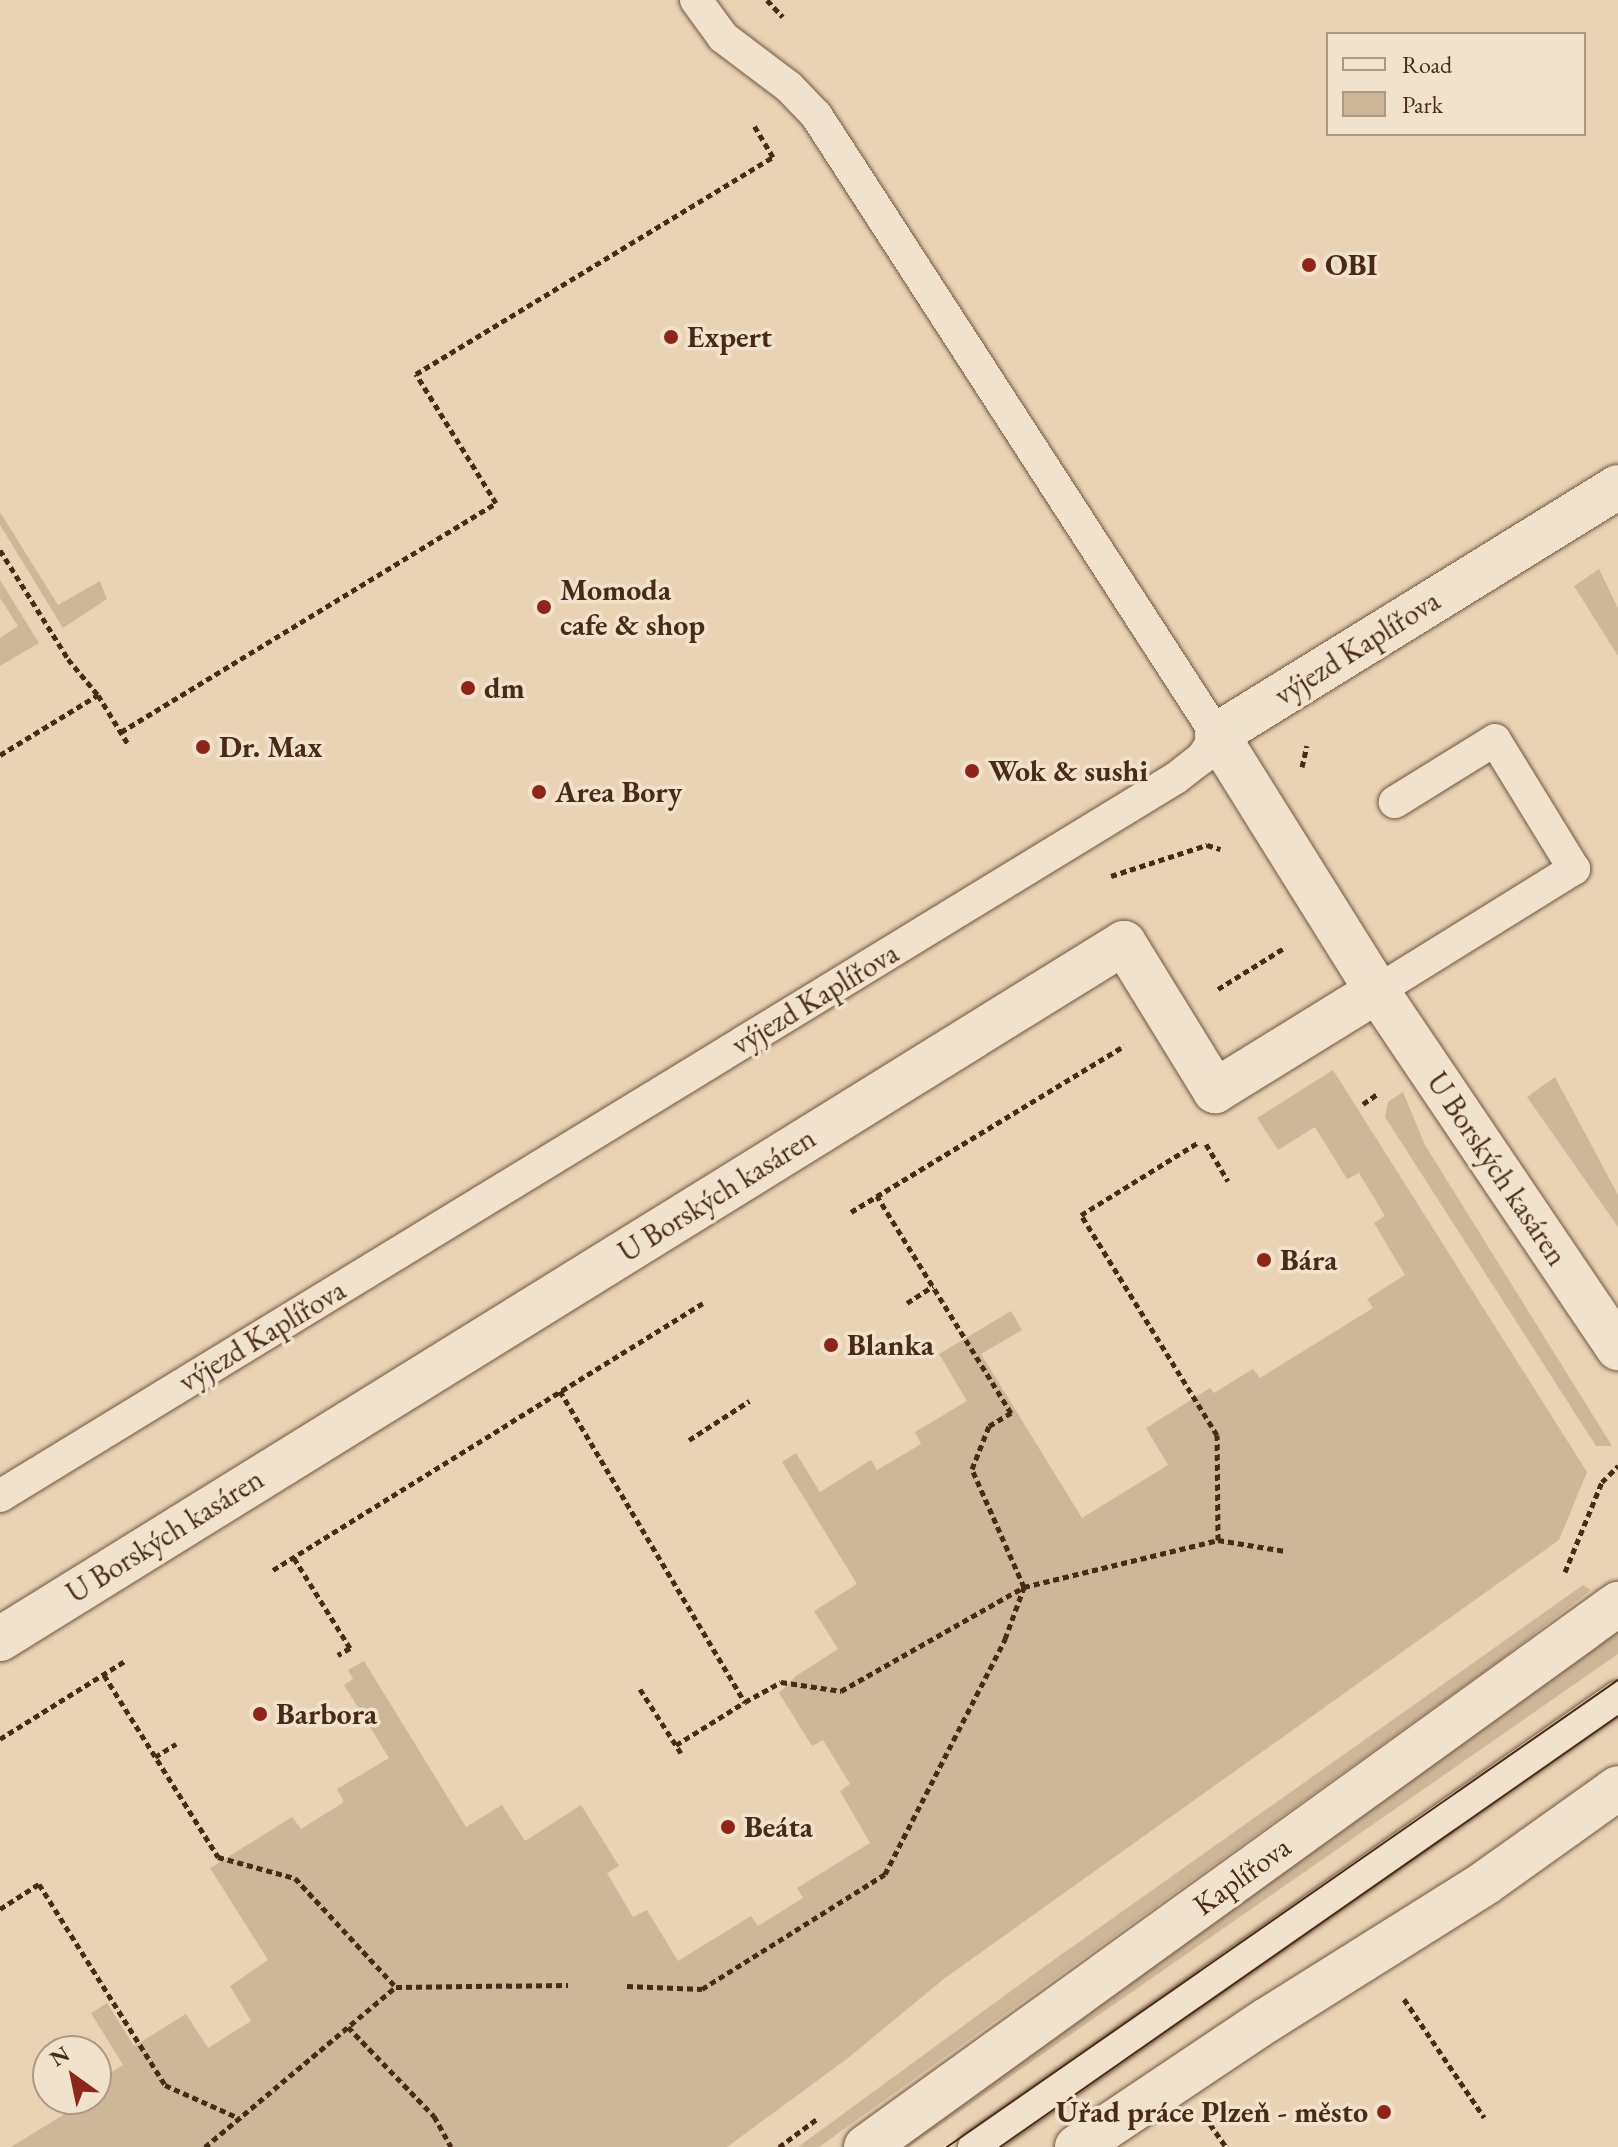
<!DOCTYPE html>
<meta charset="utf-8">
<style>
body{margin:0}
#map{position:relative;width:1618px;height:2147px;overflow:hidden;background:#ead3b4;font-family:"EB Garamond",serif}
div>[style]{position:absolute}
.green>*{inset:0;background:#ceb699}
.path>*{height:5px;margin-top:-2.5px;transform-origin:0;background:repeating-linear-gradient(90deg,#482a16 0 6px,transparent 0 10px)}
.roads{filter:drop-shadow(0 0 2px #70543e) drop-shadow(0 0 2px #70543e)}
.lane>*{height:32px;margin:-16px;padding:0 16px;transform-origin:16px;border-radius:16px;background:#f1e2ce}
.street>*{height:44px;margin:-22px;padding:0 22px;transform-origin:22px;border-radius:22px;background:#f1e2ce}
.secondary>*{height:44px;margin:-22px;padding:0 22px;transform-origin:22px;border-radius:22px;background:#f1e2ce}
.tram>*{height:2px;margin:-1px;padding:0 1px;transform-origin:1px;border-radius:1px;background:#482a16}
.dots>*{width:22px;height:22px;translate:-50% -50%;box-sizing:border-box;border:4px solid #f1e2ce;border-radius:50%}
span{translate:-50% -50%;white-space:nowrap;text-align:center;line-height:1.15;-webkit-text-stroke:7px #f1e2ce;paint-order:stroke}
.poi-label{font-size:30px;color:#482a16;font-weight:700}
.left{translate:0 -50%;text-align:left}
.right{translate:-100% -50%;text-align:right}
.street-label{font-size:30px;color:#482a16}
.legend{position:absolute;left:1326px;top:32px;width:260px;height:104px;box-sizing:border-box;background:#f1e2ce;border:2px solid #ad9884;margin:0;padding:10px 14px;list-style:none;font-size:24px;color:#482a16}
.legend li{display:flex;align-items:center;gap:16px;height:40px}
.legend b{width:40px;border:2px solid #ad9884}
.north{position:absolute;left:32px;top:2035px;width:80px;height:80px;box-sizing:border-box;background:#f1e2ce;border:2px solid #ad9884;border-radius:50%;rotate:327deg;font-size:22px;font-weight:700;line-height:32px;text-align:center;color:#482a16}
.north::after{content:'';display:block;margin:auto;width:28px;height:36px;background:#8f2418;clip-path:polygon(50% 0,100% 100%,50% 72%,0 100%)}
</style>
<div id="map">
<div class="green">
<i style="clip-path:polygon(0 512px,58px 605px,100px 581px,107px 599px,63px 628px,0 525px)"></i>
<i style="clip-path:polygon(1599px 569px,1618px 608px,1618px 656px,1574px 586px)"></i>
<i style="clip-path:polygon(0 580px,39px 643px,0 666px,0 638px,18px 626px,0 598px)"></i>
<i style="clip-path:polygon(1333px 1070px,1587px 1472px,1559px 1540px,945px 1978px,848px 2058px,727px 2147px,11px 2147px,89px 2099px,96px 2099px,96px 2081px,123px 2065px,91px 2013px,107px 2003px,134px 2046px,186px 2014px,208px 2048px,251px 2021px,230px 1986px,268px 1960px,210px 1868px,292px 1817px,301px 1829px,344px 1802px,337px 1789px,389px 1758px,344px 1685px,353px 1679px,348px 1670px,364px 1661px,466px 1827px,502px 1805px,525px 1841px,581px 1805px,619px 1866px,607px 1873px,633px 1917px,647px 1910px,678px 1961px,751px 1916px,758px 1926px,803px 1898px,797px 1888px,870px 1843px,840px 1791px,850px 1784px,823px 1740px,812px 1746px,779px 1693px,796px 1676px,838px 1649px,814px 1611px,857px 1584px,782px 1462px,796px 1453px,820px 1492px,871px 1460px,877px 1470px,921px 1444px,915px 1432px,967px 1401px,939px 1354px,1011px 1311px,1022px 1330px,981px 1354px,1082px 1518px,1168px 1465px,1146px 1428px,1210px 1388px,1214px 1393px,1253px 1369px,1260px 1378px,1373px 1308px,1367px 1299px,1405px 1275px,1374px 1223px,1385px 1216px,1359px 1173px,1347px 1179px,1315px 1127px,1278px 1150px,1257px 1118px)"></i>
<i style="clip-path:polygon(1555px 1077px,1618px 1195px,1618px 1227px,1527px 1097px)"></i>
<i style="clip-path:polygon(1403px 1092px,1425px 1145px,1612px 1446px,1596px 1446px,1385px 1117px,1388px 1102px)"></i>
<i style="clip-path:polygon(1583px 1585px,1591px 1590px,1499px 1661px,819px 2147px,798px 2147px,1041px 1969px)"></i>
<i style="clip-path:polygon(1618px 1627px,1618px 1654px,909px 2147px,888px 2147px)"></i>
</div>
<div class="path">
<i style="left:767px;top:0;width:23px;rotate:47deg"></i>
<i style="left:0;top:550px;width:128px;rotate:58deg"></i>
<i style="left:68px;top:659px;width:47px;rotate:50.2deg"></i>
<i style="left:98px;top:695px;width:57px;rotate:58.5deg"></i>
<i style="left:121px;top:732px;width:439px;rotate:-31.4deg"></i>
<i style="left:496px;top:503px;width:152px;rotate:-121.8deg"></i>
<i style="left:416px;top:374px;width:418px;rotate:-31.3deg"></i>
<i style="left:773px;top:157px;width:37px;rotate:-121deg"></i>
<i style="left:0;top:755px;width:115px;rotate:-31.5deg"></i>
<i style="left:1302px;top:767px;width:22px;rotate:-77deg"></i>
<i style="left:1111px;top:876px;width:101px;rotate:-17.9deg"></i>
<i style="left:1207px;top:845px;width:14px;rotate:17deg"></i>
<i style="left:1218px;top:989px;width:78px;rotate:-31.8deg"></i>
<i style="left:1363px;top:1104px;width:19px;rotate:-35deg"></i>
<i style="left:1206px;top:1144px;width:43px;rotate:59.3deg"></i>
<i style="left:851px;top:1212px;width:320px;rotate:-31.3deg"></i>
<i style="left:907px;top:1303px;width:31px;rotate:-33deg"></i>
<i style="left:560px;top:1391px;width:362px;rotate:59.3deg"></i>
<i style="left:745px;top:1702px;width:41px;rotate:-29.1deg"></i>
<i style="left:781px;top:1682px;width:61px;rotate:8.5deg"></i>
<i style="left:841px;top:1691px;width:210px;rotate:-29.6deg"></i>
<i style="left:1024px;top:1587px;width:200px;rotate:-13.6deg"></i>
<i style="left:1218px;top:1540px;width:105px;rotate:-90.5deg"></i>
<i style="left:1217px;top:1435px;width:259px;rotate:-121.7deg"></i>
<i style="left:1081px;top:1215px;width:137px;rotate:-31.8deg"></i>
<i style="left:689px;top:1440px;width:72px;rotate:-33deg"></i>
<i style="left:1218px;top:1540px;width:68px;rotate:9.3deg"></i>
<i style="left:294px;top:1558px;width:106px;rotate:58.1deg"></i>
<i style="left:350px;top:1648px;width:14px;rotate:150deg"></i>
<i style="left:273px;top:1570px;width:506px;rotate:-31.84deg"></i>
<i style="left:1565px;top:1572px;width:97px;rotate:-67.7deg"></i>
<i style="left:1602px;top:1482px;width:23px;rotate:-45deg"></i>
<i style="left:104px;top:1675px;width:215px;rotate:57.9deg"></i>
<i style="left:218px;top:1857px;width:80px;rotate:15.3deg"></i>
<i style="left:295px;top:1878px;width:149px;rotate:47.2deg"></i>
<i style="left:396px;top:1987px;width:172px;rotate:-0.7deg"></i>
<i style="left:640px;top:1689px;width:76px;rotate:57.4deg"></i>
<i style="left:0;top:1739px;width:147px;rotate:-32deg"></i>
<i style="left:676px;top:1745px;width:81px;rotate:-31.9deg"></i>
<i style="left:155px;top:1757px;width:25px;rotate:-32deg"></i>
<i style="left:0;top:1909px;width:46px;rotate:-32.7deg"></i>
<i style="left:39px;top:1884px;width:237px;rotate:57.9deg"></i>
<i style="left:165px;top:2085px;width:81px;rotate:24deg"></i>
<i style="left:627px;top:1986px;width:75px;rotate:2.3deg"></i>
<i style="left:702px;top:1989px;width:216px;rotate:-32.1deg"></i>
<i style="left:885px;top:1874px;width:264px;rotate:-62.9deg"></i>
<i style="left:1005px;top:1639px;width:55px;rotate:-69.9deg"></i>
<i style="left:1024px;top:1587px;width:129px;rotate:-113.8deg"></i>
<i style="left:972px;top:1469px;width:46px;rotate:-68.4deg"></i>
<i style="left:989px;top:1426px;width:26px;rotate:-31deg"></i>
<i style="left:1011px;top:1413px;width:255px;rotate:-121.7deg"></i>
<i style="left:1404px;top:1999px;width:143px;rotate:55.9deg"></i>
<i style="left:348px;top:2027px;width:124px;rotate:46deg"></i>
<i style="left:434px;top:2116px;width:35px;rotate:61deg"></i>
<i style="left:1210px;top:2124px;width:28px;rotate:55deg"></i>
<i style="left:205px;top:2147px;width:249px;rotate:-40deg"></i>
<i style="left:779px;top:2147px;width:47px;rotate:-36.4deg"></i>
</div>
<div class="roads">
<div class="lane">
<i style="left:1377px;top:991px;width:232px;rotate:-31.8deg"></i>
<i style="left:1574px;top:869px;width:151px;rotate:-121.5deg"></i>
<i style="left:1495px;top:740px;width:118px;rotate:148.2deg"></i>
<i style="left:0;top:1496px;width:1378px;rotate:-31.41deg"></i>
<i style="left:1176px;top:778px;width:33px;rotate:-38deg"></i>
<i style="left:1202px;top:758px;width:27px;rotate:-57deg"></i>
<i style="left:1217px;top:735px;width:738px;rotate:-122.89deg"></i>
<i style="left:816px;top:115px;width:39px;rotate:-134deg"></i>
<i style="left:789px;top:87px;width:83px;rotate:-142.9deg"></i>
<i style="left:723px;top:37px;width:46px;rotate:-126.1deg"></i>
<i style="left:974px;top:2147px;width:786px;rotate:-34.94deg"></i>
</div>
<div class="street">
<i style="left:1618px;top:487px;width:471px;rotate:148.3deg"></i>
<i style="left:1217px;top:735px;width:302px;rotate:58deg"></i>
<i style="left:1377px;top:991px;width:431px;rotate:56deg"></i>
<i style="left:0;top:1639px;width:1322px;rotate:-31.77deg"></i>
<i style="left:1124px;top:943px;width:174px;rotate:58.4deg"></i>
<i style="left:1215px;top:1091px;width:190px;rotate:-31.7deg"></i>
</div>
<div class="secondary">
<i style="left:866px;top:2147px;width:928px;rotate:-35.83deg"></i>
<i style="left:1077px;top:2147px;width:229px;rotate:-33.8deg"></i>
<i style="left:1267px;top:2020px;width:257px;rotate:-32.1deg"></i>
<i style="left:1485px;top:1883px;width:163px;rotate:-35.5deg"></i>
</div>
</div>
<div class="tram">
<i style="left:947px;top:2147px;width:818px;rotate:-34.84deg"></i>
<i style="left:1000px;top:2147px;width:753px;rotate:-34.89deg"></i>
</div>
<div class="dots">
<i style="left:1309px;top:265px;background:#8f2418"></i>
<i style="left:671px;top:337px;background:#8f2418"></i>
<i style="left:544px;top:607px;background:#8f2418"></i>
<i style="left:468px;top:688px;background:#8f2418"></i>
<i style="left:203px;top:747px;background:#8f2418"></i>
<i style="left:972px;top:771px;background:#8f2418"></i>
<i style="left:539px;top:792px;background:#8f2418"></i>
<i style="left:1264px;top:1260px;background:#8f2418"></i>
<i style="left:831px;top:1345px;background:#8f2418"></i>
<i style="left:260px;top:1714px;background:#8f2418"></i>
<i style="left:728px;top:1827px;background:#8f2418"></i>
<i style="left:1384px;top:2112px;background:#8f2418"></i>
</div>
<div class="poi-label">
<span class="left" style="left:1325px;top:265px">OBI</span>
<span class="left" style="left:687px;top:337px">Expert</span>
<span class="left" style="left:560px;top:607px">Momoda<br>cafe &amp; shop</span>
<span class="left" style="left:484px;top:688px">dm</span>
<span class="left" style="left:219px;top:747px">Dr. Max</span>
<span class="left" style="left:988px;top:771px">Wok &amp; sushi</span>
<span class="left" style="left:555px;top:792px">Area Bory</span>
<span class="left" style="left:1280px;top:1260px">Bára</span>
<span class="left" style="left:847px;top:1345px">Blanka</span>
<span class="left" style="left:276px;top:1714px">Barbora</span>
<span class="left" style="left:744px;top:1827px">Beáta</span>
<span class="right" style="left:1368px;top:2112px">Úřad práce Plzeň - město</span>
</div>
<div class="street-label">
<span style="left:1357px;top:648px;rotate:-32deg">výjezd Kaplířova</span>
<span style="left:815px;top:999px;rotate:-31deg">výjezd Kaplířova</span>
<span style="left:1497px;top:1169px;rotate:56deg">U Borských kasáren</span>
<span style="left:717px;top:1195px;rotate:-32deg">U Borských kasáren</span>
<span style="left:262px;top:1336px;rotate:-31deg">výjezd Kaplířova</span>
<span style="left:165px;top:1536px;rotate:-32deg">U Borských kasáren</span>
<span style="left:1242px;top:1876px;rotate:-36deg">Kaplířova</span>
</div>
<ul class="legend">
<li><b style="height:10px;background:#f1e2ce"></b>Road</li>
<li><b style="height:22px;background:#ceb699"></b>Park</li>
</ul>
<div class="north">N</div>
</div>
